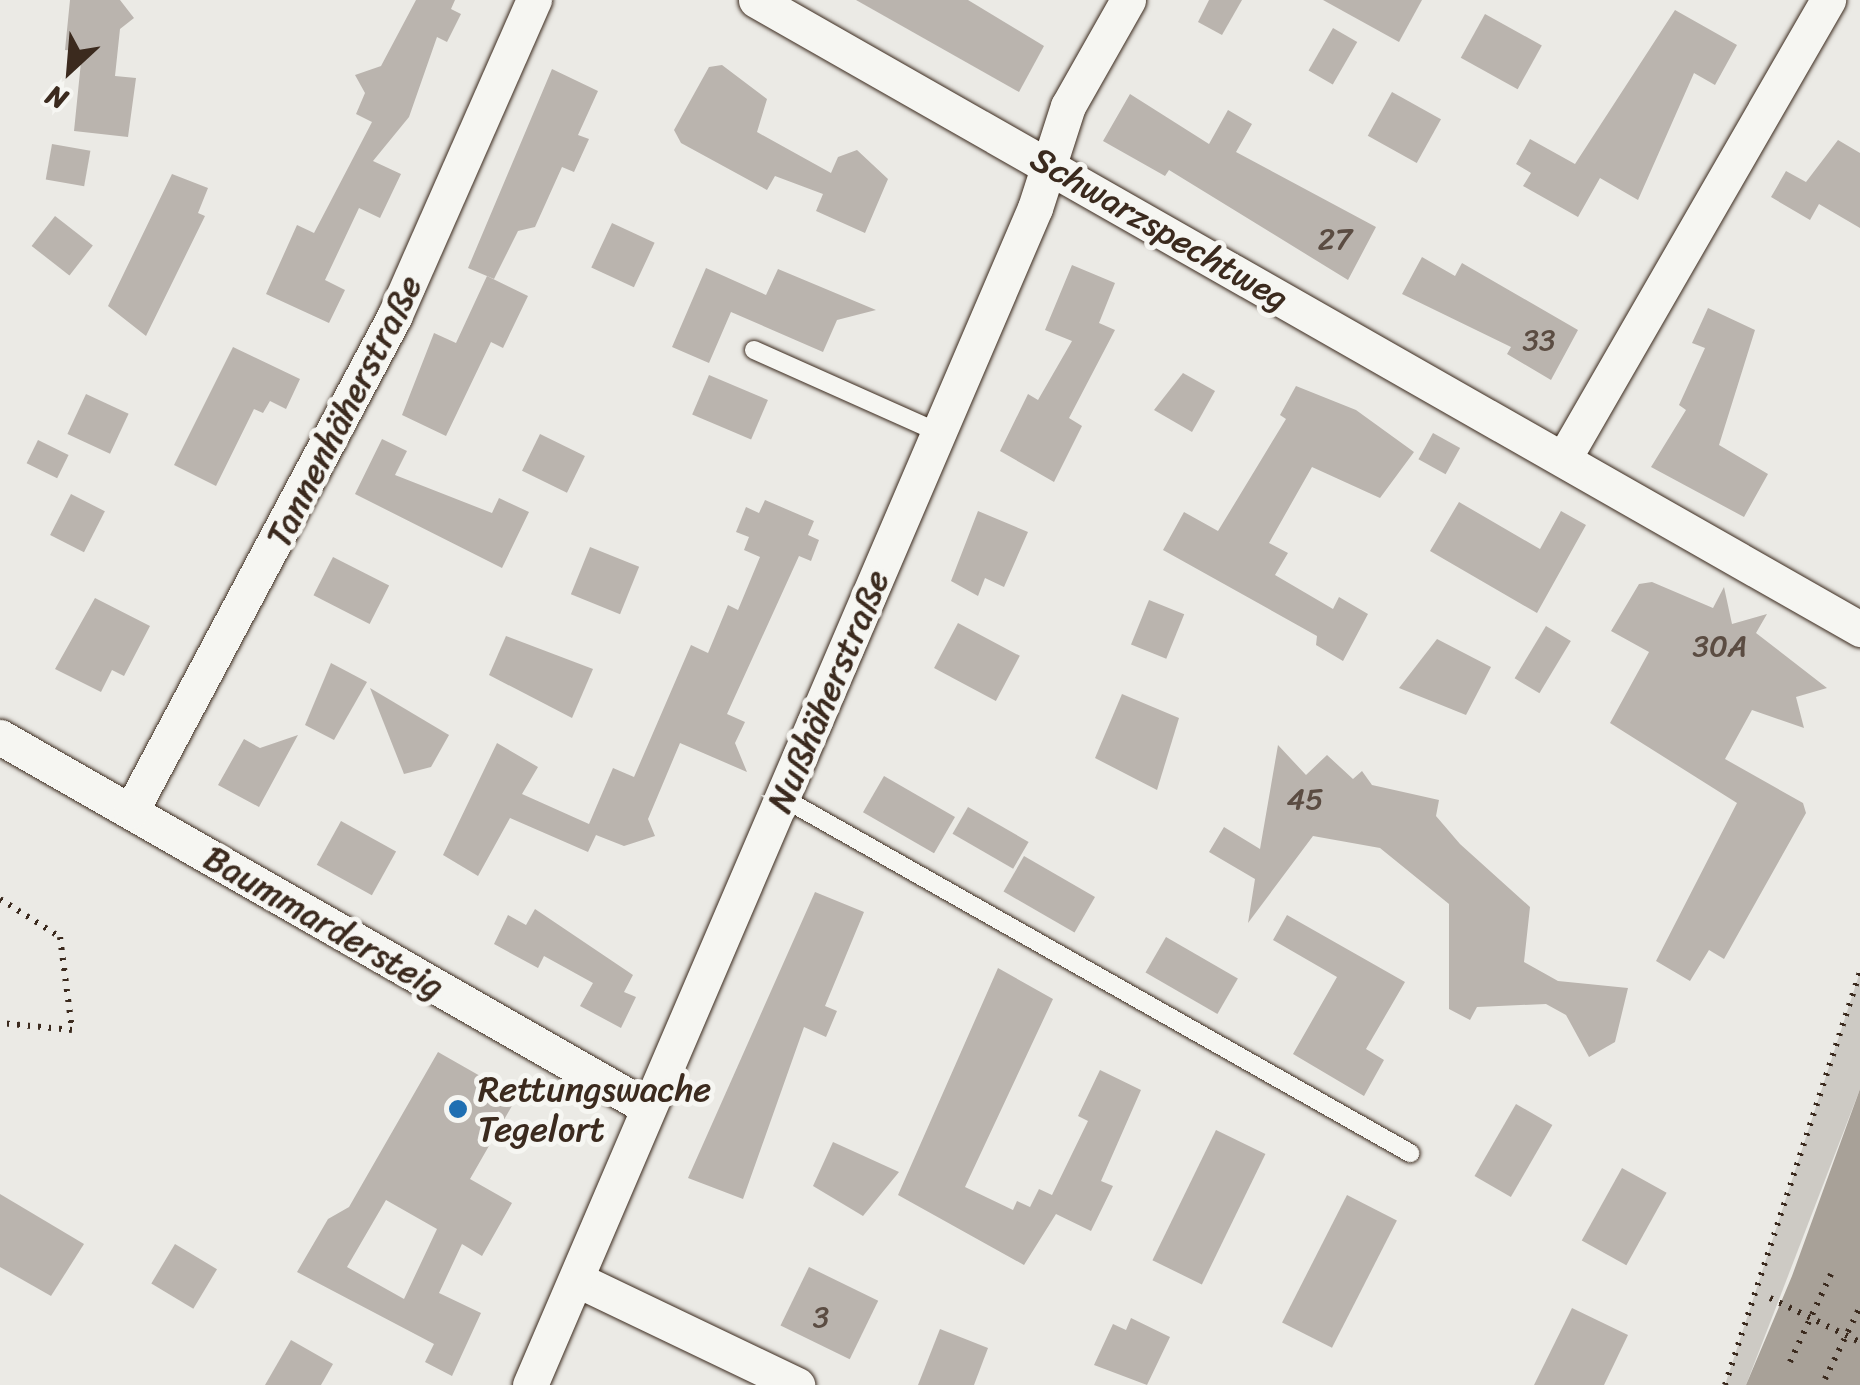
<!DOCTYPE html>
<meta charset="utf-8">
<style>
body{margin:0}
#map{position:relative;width:1860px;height:1385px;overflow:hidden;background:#ebeae5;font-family:Sriracha,sans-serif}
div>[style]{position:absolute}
.green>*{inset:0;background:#cdcac4}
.water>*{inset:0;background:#a8a198}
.building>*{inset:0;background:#bab4ae;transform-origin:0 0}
.path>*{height:6px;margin-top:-3px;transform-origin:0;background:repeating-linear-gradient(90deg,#3b2a1e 0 2.5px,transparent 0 10.5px)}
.roads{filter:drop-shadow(0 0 2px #3b2a1e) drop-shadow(0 0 2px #3b2a1e)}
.lane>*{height:18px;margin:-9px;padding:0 9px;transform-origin:9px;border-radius:9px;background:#f6f6f2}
.street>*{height:35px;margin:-17.5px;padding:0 17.5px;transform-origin:17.5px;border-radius:17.5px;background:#f6f6f2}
.dots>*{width:28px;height:28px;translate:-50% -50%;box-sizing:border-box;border:5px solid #f6f6f2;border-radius:50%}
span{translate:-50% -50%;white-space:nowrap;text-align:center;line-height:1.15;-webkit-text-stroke:10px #f6f6f2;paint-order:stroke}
.number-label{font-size:30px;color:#5b4c42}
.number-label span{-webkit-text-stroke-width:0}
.street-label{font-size:35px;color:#3b2a1e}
.poi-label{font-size:35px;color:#3b2a1e}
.left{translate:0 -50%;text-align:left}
.north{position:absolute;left:20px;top:20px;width:100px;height:100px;-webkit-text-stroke:8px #f6f6f2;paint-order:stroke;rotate:206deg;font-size:28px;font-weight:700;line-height:40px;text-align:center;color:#3b2a1e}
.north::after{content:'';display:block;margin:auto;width:35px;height:45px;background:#3b2a1e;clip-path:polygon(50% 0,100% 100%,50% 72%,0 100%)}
</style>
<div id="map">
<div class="green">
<i style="clip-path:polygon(1860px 972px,1860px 1089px,1746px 1385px,1725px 1385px)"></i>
</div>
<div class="water">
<i style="clip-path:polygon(1860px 1089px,1860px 1385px,1746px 1385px,1792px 1276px)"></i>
</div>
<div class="building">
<i style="clip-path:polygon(70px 0,120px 0,134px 18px,120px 29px,115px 76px,136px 78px,128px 137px,74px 131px,82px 52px,65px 50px)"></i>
<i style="clip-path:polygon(416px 0,455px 0,451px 9px,461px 14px,447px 42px,437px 37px,409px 117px,373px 161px,401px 174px,380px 218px,359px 208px,325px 280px,345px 290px,329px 323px,266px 294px,297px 225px,314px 233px,372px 122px,356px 114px,365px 93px,355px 75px,381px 66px)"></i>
<i style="clip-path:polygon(856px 0,968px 0,1044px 46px,1019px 92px)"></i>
<i style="clip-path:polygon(1209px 0,1242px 0,1222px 35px,1198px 22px)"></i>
<i style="clip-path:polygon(1323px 0,1422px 0,1399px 42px)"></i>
<i style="clip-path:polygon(1675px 10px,1737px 45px,1715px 85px,1694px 73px,1638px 200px,1600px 178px,1578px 217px,1523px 186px,1531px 173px,1516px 164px,1530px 139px,1575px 164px)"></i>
<i style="left:1485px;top:14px;width:65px;height:50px;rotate:29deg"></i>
<i style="left:1333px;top:28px;width:28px;height:49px;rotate:30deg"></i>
<i style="clip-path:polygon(722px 65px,767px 99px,757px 132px,831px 173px,838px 157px,857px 150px,888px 179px,865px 233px,816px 211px,823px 194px,775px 176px,767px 190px,681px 143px,674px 130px,709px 67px)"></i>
<i style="clip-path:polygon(552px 69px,598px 91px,578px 135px,589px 139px,574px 172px,562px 167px,535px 227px,518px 231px,494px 279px,468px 268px)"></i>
<i style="left:1392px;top:92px;width:56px;height:50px;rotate:29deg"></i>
<i style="clip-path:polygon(1130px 94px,1209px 144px,1228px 110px,1252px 124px,1236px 152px,1376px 227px,1348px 280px,1169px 170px,1165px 176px,1103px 141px)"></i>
<i style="clip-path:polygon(1838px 140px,1860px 153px,1860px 228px,1819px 204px,1810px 220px,1771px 197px,1786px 171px,1806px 182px)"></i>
<i style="left:52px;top:144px;width:39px;height:36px;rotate:10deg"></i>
<i style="clip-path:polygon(172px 174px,208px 188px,198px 213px,205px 216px,146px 336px,108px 306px)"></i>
<i style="left:55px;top:216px;width:48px;height:38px;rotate:38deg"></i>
<i style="left:612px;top:223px;width:47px;height:49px;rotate:25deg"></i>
<i style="clip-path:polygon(1422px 257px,1455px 276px,1462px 263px,1578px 330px,1551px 380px,1507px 354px,1511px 347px,1402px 294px)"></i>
<i style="clip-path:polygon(1072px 265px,1115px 283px,1099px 323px,1115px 330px,1069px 418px,1082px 426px,1054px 482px,1000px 451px,1028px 394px,1038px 400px,1072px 341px,1045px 330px)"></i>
<i style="clip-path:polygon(706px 268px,766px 295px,778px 269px,876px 310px,837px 320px,823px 352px,731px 312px,709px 363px,672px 347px)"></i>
<i style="clip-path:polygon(487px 276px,528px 296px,503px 348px,491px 342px,446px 436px,402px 415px,434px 333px,456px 343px)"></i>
<i style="clip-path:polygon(1708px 308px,1755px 330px,1719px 445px,1768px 474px,1744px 517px,1651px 467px,1686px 410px,1679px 405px,1705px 348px,1692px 343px)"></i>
<i style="clip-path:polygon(233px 347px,300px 379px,286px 409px,270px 401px,263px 413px,254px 409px,216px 486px,174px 465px)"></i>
<i style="clip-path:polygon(1183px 373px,1215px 391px,1192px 432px,1154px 410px)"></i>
<i style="left:709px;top:375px;width:64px;height:43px;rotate:23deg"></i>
<i style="clip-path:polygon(1296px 386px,1356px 410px,1414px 452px,1380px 498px,1312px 467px,1269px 543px,1288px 553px,1275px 575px,1333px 609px,1339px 597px,1368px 614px,1343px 661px,1316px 645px,1317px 636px,1163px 550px,1184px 512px,1218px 531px,1286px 419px,1280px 415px)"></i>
<i style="left:86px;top:394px;width:47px;height:44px;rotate:25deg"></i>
<i style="left:1433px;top:433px;width:31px;height:30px;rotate:29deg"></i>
<i style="left:540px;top:434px;width:50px;height:41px;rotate:26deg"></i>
<i style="clip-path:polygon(382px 439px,407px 451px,395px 475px,492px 513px,499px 498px,529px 512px,502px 568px,355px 494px)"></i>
<i style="left:38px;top:440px;width:34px;height:26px;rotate:26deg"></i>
<i style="left:71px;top:494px;width:38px;height:46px;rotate:27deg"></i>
<i style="clip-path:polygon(765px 500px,814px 521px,808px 535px,819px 540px,811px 561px,799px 556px,727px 714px,745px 722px,735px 743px,747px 772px,680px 743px,648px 819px,655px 836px,624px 846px,596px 835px,588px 852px,510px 818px,478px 876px,443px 855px,497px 743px,538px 767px,522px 794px,589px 824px,613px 768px,634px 777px,691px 645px,708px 653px,728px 605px,738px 610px,760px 557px,744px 550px,749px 537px,736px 532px,746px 507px,759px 513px)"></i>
<i style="clip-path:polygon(1459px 502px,1540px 549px,1561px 511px,1586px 525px,1537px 613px,1430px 551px)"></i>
<i style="clip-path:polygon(978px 511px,1028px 532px,1004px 587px,985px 578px,978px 596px,951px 581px)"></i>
<i style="left:590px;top:547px;width:53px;height:51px;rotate:22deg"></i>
<i style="left:333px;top:557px;width:63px;height:43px;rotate:27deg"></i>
<i style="clip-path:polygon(1652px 582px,1713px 608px,1724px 587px,1732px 624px,1767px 614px,1756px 633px,1827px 688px,1796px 697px,1804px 728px,1752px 710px,1725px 759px,1803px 803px,1806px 813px,1724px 959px,1709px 950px,1690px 981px,1656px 961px,1737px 803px,1610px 723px,1649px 652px,1611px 631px,1639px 584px)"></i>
<i style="clip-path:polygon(95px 598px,150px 626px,124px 676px,112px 670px,101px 692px,55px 669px)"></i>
<i style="left:1149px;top:600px;width:38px;height:48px;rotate:22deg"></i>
<i style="left:958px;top:623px;width:70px;height:51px;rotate:28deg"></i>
<i style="left:1546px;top:626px;width:29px;height:61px;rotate:31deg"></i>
<i style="clip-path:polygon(506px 636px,593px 669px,572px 718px,489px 675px)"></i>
<i style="clip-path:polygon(1437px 639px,1491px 667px,1466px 715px,1399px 688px)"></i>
<i style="clip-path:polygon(331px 663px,367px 682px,334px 740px,305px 725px)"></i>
<i style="clip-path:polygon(370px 688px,449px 735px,431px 767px,404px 774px)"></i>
<i style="clip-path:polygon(1122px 694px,1179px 718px,1157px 790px,1095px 758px)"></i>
<i style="clip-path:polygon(298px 735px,259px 807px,218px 785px,244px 739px,260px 748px)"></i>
<i style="clip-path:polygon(1278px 745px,1306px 775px,1327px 755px,1353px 779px,1362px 771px,1372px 785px,1439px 800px,1436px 816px,1460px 844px,1530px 907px,1524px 962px,1558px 981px,1628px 988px,1615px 1042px,1589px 1057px,1566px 1015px,1546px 1004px,1477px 1007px,1470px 1020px,1449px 1009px,1449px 904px,1380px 848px,1313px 836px,1248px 923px,1255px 879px,1209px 852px,1224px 827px,1260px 849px)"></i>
<i style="left:884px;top:776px;width:82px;height:42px;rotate:30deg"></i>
<i style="left:968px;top:807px;width:70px;height:31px;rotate:30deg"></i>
<i style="left:341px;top:821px;width:63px;height:50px;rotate:29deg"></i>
<i style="left:1024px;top:856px;width:82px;height:41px;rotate:30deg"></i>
<i style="clip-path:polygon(815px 892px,864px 912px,825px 1006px,837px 1011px,826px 1037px,804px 1027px,743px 1199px,688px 1178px)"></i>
<i style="clip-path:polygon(535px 909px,633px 975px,624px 992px,636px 997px,621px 1028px,580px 1006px,593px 983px,544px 956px,538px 968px,494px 944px,508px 915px,526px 925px)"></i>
<i style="clip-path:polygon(1287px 915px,1405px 982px,1366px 1049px,1384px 1060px,1364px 1096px,1293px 1054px,1337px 977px,1273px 940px)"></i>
<i style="left:1166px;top:937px;width:83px;height:41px;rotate:30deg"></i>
<i style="clip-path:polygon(998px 968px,1053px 999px,965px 1187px,1013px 1210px,1017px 1201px,1030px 1207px,1039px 1189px,1052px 1195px,1088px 1121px,1078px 1116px,1100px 1070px,1141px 1090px,1101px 1181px,1113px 1186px,1091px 1231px,1056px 1214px,1024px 1265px,898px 1195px)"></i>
<i style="clip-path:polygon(evenodd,438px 1052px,517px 1097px,470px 1179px,512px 1203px,482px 1256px,462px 1244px,439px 1293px,481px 1313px,452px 1376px,425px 1362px,434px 1344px,297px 1272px,328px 1219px,349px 1207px,438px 1052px,386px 1200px,437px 1229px,404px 1299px,347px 1267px,386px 1200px)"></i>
<i style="left:1516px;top:1104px;width:42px;height:83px;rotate:30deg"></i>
<i style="left:1216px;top:1130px;width:55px;height:145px;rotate:26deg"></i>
<i style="clip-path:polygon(833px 1142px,899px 1172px,863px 1216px,813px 1186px)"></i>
<i style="left:1622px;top:1168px;width:51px;height:83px;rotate:29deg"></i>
<i style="clip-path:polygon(0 1194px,84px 1244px,51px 1296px,0 1267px)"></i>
<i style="left:1347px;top:1195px;width:56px;height:143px;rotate:27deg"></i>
<i style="left:175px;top:1244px;width:49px;height:46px;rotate:31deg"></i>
<i style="left:809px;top:1267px;width:77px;height:65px;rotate:26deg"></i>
<i style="clip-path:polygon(1572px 1308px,1628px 1335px,1604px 1385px,1534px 1385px)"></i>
<i style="clip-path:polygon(1131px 1318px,1170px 1337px,1147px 1385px,1094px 1365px,1113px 1324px,1126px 1330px)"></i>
<i style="clip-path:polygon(940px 1329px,988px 1348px,974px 1385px,918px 1385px)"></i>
<i style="clip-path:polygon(291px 1340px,333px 1364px,321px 1385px,265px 1385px)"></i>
</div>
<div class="path">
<i style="left:0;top:899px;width:71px;rotate:32.3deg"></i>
<i style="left:60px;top:937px;width:94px;rotate:82.6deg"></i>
<i style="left:72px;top:1030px;width:72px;rotate:-174.4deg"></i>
<i style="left:1770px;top:1298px;width:100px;rotate:26.1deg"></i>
<i style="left:1790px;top:1362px;width:97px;rotate:-65deg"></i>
<i style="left:1825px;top:1379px;width:80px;rotate:-64.1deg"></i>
<i style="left:1725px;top:1385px;width:435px;rotate:-71.9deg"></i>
</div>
<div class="roads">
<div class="lane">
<i style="left:754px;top:350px;width:201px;rotate:24.1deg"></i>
<i style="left:783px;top:798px;width:721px;rotate:29.52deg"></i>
</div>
<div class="street">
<i style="left:756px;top:0;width:1271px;rotate:29.67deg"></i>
<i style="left:1564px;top:458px;width:529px;rotate:-60.04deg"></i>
<i style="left:0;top:737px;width:745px;rotate:29.76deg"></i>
<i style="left:131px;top:811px;width:560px;rotate:-61.97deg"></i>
<i style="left:394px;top:317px;width:347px;rotate:-66.2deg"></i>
<i style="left:580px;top:1281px;width:241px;rotate:25.6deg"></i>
<i style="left:530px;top:1385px;width:1281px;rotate:-66.78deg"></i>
<i style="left:1035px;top:208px;width:107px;rotate:-72.1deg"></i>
<i style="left:1068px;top:106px;width:122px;rotate:-60.5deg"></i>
</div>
</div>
<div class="dots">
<i style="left:458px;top:1109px;background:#1f6fb2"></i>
</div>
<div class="number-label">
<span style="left:1335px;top:239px">27</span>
<span style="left:1539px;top:340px">33</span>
<span style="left:1720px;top:646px">30A</span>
<span style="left:1305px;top:799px">45</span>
<span style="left:821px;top:1317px">3</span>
</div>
<div class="street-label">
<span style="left:1160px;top:228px;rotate:30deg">Schwarzspechtweg</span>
<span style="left:344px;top:411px;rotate:-63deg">Tannenhäherstraße</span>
<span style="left:828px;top:691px;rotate:-67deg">Nußhäherstraße</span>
<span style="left:324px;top:922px;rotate:30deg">Baummardersteig</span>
</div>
<div class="poi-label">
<span class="left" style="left:478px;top:1109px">Rettungswache<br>Tegelort</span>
</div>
<div class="north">N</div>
</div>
